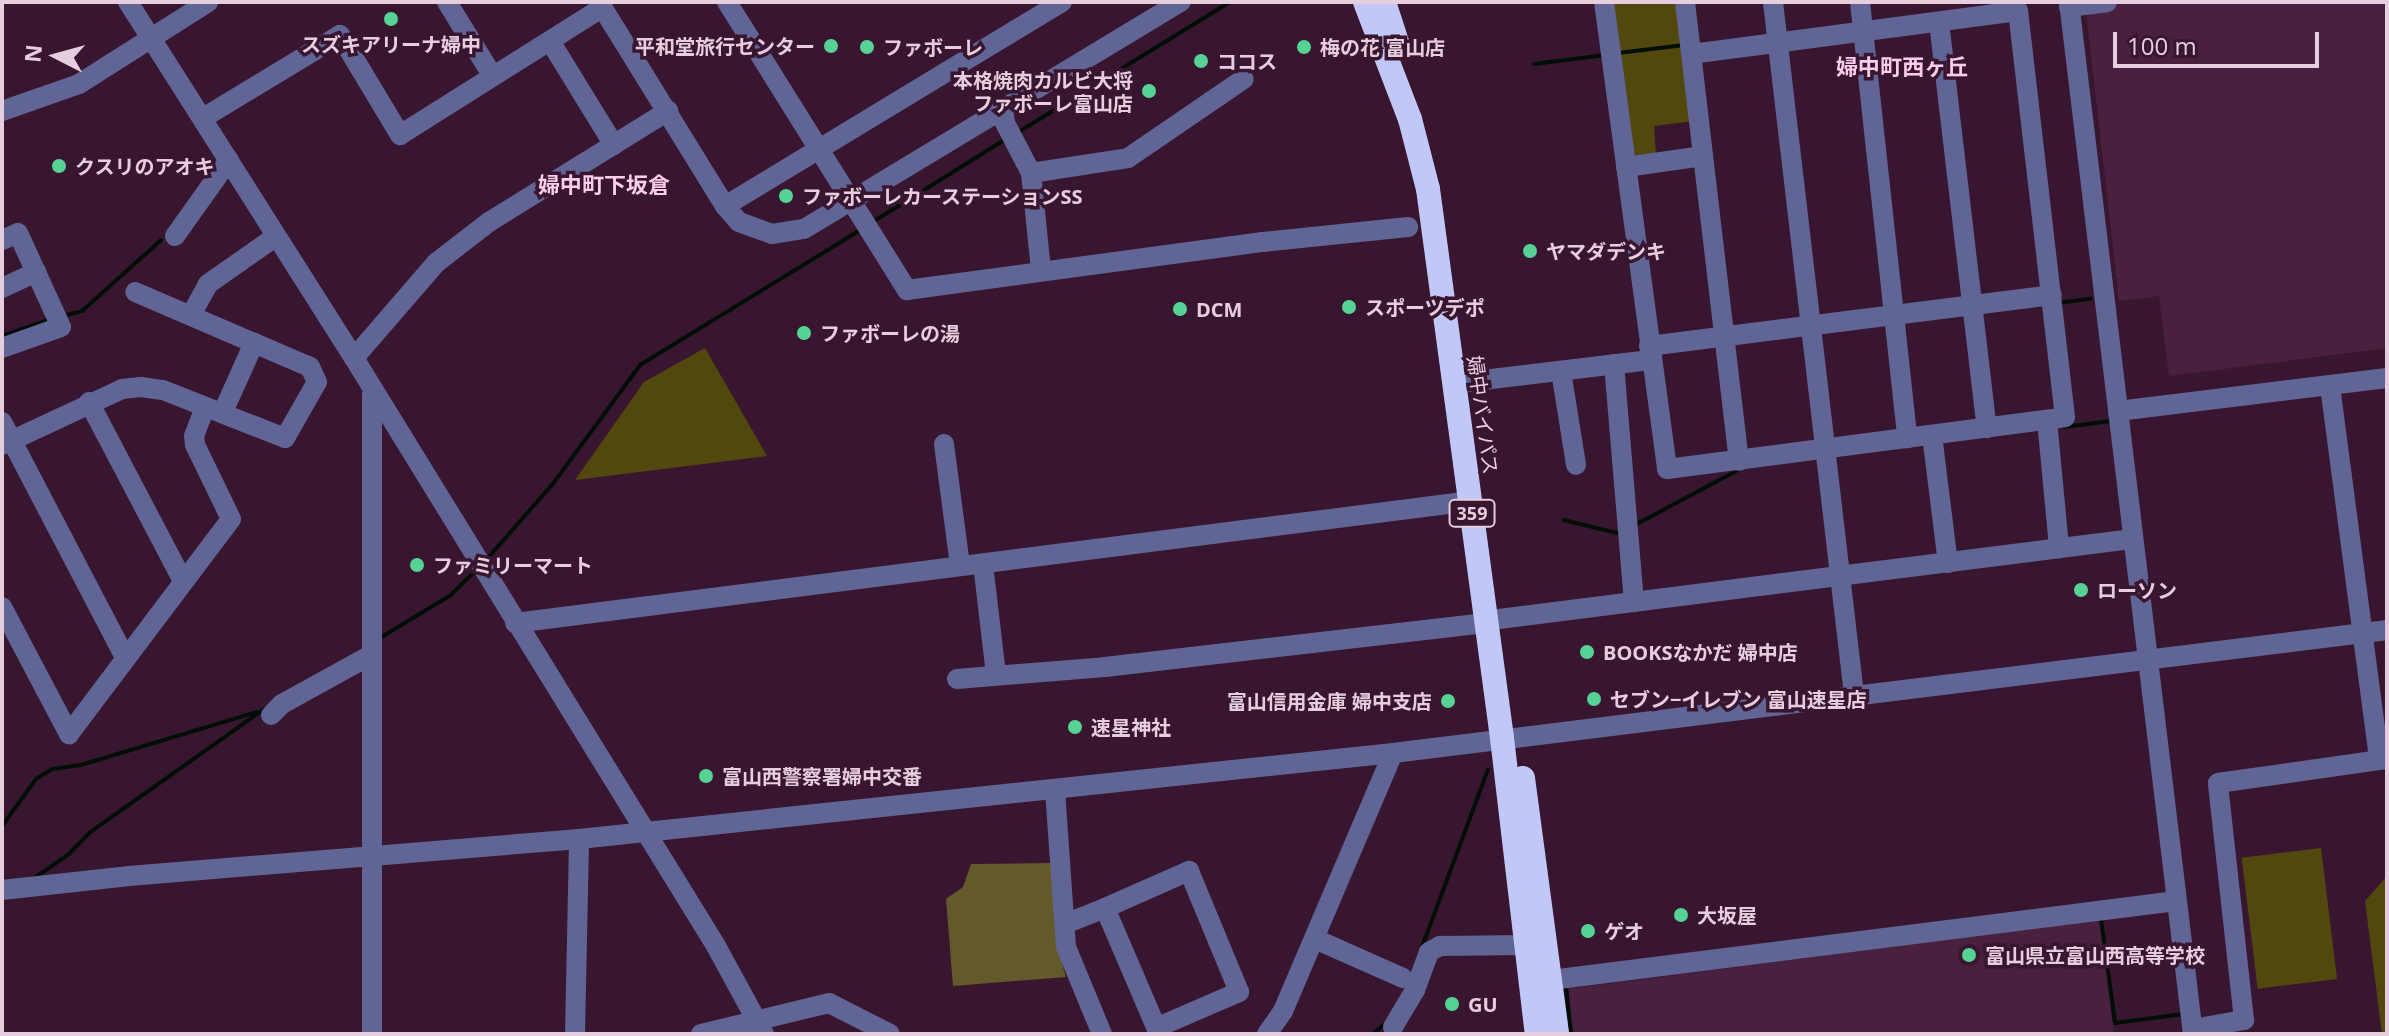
<!DOCTYPE html>
<meta charset="utf-8">
<style>
body{margin:0}
#map{position:relative;width:2389px;height:1036px;overflow:hidden;background:#39162f;font-family:"Open Sans","Noto Sans JP",sans-serif}
div>[style]{position:absolute}
.built>*{inset:0;background:#49203e}
.green>*{inset:0;background:#52480e;transform-origin:0 0}
.forest>*{inset:0;background:#625a2b}
.stream>*{height:4px;margin:-2px;padding:0 2px;transform-origin:2px;border-radius:2px;background:#000e06}
.minor>*{height:20px;margin:-10px;padding:0 10px;transform-origin:10px;border-radius:10px;background:#616595}
.highway>*{height:24px;margin:-12px;padding:0 12px;transform-origin:12px;border-radius:12px;background:#c1c8f7}
.dots>*{width:22px;height:22px;translate:-50% -50%;box-sizing:border-box;border:4px solid #39162f;border-radius:50%}
span{translate:-50% -50%;white-space:nowrap;text-align:center;line-height:1.15;-webkit-text-stroke:7px #39162f;paint-order:stroke}
.shield-label span{padding:2px 6px;background:#39162f;border:2px solid;border-radius:6px;-webkit-text-stroke-width:0}
.shield-label{font-size:18px;color:#e6cede;font-weight:700}
.poi-label{font-size:20px;color:#e6cede;font-weight:700}
.right{translate:-100% -50%;text-align:right}
.left{translate:0 -50%;text-align:left}
.street-label{font-size:20px;color:#e6cede}
.neighbourhood-label{font-size:22px;color:#fbcceb;font-weight:700}
.frame{position:absolute;inset:0;border:4px solid #e6cede;pointer-events:none}
.north{position:absolute;left:16px;top:16px;width:80px;height:80px;-webkit-text-stroke:6px #39162f;paint-order:stroke;rotate:276deg;font-size:22px;font-weight:700;line-height:32px;text-align:center;color:#e6cede}
.north::after{content:'';display:block;margin:auto;width:28px;height:36px;background:#e6cede;clip-path:polygon(50% 0,100% 100%,50% 72%,0 100%)}
.scale{position:absolute;left:2113px;top:32px;width:206px;height:36px;box-sizing:border-box;border:4px solid #e6cede;border-top:0;padding-left:10px;font-size:24px;line-height:28px;white-space:nowrap;color:#e6cede;-webkit-text-stroke:6px #39162f;paint-order:stroke}
</style>
<div id="map">
<div class="built">
<i style="clip-path:polygon(2085px 2px,2387px 2px,2387px 348px,2169px 376px,2159px 296px,2119px 301px)"></i>
<i style="clip-path:polygon(2100px 920px,2114px 1034px,1573px 1034px,1568px 989px)"></i>
</div>
<div class="green">
<i style="clip-path:polygon(1611px 2px,1679px 2px,1694px 121px,1654px 126px,1656px 155px,1640px 158px,1630px 152px)"></i>
<i style="clip-path:polygon(705px 348px,767px 456px,575px 480px,644px 382px)"></i>
<i style="left:2321px;top:848px;width:132px;height:80px;rotate:83deg"></i>
<i style="clip-path:polygon(2387px 876px,2387px 1034px,2382px 1034px,2365px 901px)"></i>
</div>
<div class="forest">
<i style="clip-path:polygon(1053px 863px,1057px 947px,1066px 977px,953px 986px,946px 899px,963px 887px,971px 864px)"></i>
</div>
<div class="stream">
<i style="left:1618px;top:53px;width:67px;rotate:-6.8deg"></i>
<i style="left:1534px;top:64px;width:72px;rotate:-7.2deg"></i>
<i style="left:1017px;top:133px;width:250px;rotate:-31.6deg"></i>
<i style="left:871px;top:223px;width:159px;rotate:-31.9deg"></i>
<i style="left:2057px;top:303px;width:34px;rotate:-7deg"></i>
<i style="left:63px;top:316px;width:20px;rotate:-15deg"></i>
<i style="left:82px;top:311px;width:106px;rotate:-41.9deg"></i>
<i style="left:2px;top:336px;width:52px;rotate:-19.1deg"></i>
<i style="left:2064px;top:427px;width:47px;rotate:-7.3deg"></i>
<i style="left:1564px;top:520px;width:55px;rotate:13.8deg"></i>
<i style="left:1617px;top:533px;width:4px;rotate:-27deg"></i>
<i style="left:1633px;top:526px;width:119px;rotate:-28.1deg"></i>
<i style="left:486px;top:560px;width:100px;rotate:-48.7deg"></i>
<i style="left:552px;top:485px;width:149px;rotate:-53.7deg"></i>
<i style="left:640px;top:365px;width:258px;rotate:-31.5deg"></i>
<i style="left:380px;top:638px;width:83px;rotate:-31.2deg"></i>
<i style="left:451px;top:595px;width:37px;rotate:-45deg"></i>
<i style="left:2px;top:826px;width:58px;rotate:-54.1deg"></i>
<i style="left:36px;top:779px;width:19px;rotate:-32deg"></i>
<i style="left:52px;top:769px;width:29px;rotate:-8deg"></i>
<i style="left:81px;top:765px;width:183px;rotate:-16.8deg"></i>
<i style="left:33px;top:879px;width:44px;rotate:-34.8deg"></i>
<i style="left:69px;top:854px;width:29px;rotate:-46deg"></i>
<i style="left:89px;top:833px;width:218px;rotate:-35.3deg"></i>
<i style="left:2101px;top:919px;width:105px;rotate:82.3deg"></i>
<i style="left:2115px;top:1023px;width:69px;rotate:-7.5deg"></i>
<i style="left:1422px;top:947px;width:189px;rotate:-69.6deg"></i>
<i style="left:1566px;top:986px;width:48px;rotate:84.1deg"></i>
<i style="left:1373px;top:1034px;width:17px;rotate:-40deg"></i>
</div>
<div class="minor">
<i style="left:128px;top:2px;width:422px;rotate:57.6deg"></i>
<i style="left:354px;top:358px;width:690px;rotate:58.38deg"></i>
<i style="left:716px;top:946px;width:100px;rotate:61.4deg"></i>
<i style="left:447px;top:2px;width:86px;rotate:58.3deg"></i>
<i style="left:599px;top:2px;width:240px;rotate:58.3deg"></i>
<i style="left:725px;top:206px;width:21px;rotate:49deg"></i>
<i style="left:739px;top:222px;width:35px;rotate:20deg"></i>
<i style="left:772px;top:234px;width:32px;rotate:-9deg"></i>
<i style="left:804px;top:229px;width:440px;rotate:-31.1deg"></i>
<i style="left:727px;top:2px;width:340px;rotate:58deg"></i>
<i style="left:907px;top:290px;width:359px;rotate:-7.7deg"></i>
<i style="left:1263px;top:242px;width:146px;rotate:-5.9deg"></i>
<i style="left:1604px;top:2px;width:471px;rotate:82.3deg"></i>
<i style="left:1667px;top:469px;width:401px;rotate:-7.4deg"></i>
<i style="left:2065px;top:417px;width:409px;rotate:-96.6deg"></i>
<i style="left:2018px;top:11px;width:329px;rotate:172.5deg"></i>
<i style="left:1685px;top:2px;width:462px;rotate:83.3deg"></i>
<i style="left:1773px;top:2px;width:698px;rotate:83.33deg"></i>
<i style="left:1860px;top:2px;width:439px;rotate:83.8deg"></i>
<i style="left:2069px;top:2px;width:1039px;rotate:83.15deg"></i>
<i style="left:2069px;top:7px;width:38px;rotate:-7deg"></i>
<i style="left:1939px;top:22px;width:409px;rotate:83.3deg"></i>
<i style="left:550px;top:41px;width:122px;rotate:58.4deg"></i>
<i style="left:1003px;top:109px;width:14px;rotate:82deg"></i>
<i style="left:1005px;top:123px;width:56px;rotate:62.5deg"></i>
<i style="left:1031px;top:173px;width:98px;rotate:84.1deg"></i>
<i style="left:2px;top:111px;width:82px;rotate:-19.3deg"></i>
<i style="left:79px;top:84px;width:153px;rotate:-32.4deg"></i>
<i style="left:203px;top:118px;width:160px;rotate:-31.2deg"></i>
<i style="left:340px;top:35px;width:117px;rotate:59deg"></i>
<i style="left:400px;top:135px;width:240px;rotate:-32.2deg"></i>
<i style="left:1626px;top:167px;width:78px;rotate:-8.1deg"></i>
<i style="left:1031px;top:173px;width:98px;rotate:-8.8deg"></i>
<i style="left:1128px;top:158px;width:140px;rotate:-34.3deg"></i>
<i style="left:725px;top:206px;width:394px;rotate:-31.2deg"></i>
<i style="left:175px;top:236px;width:93px;rotate:-54.6deg"></i>
<i style="left:2px;top:240px;width:17px;rotate:-24deg"></i>
<i style="left:18px;top:233px;width:103px;rotate:65.4deg"></i>
<i style="left:61px;top:327px;width:63px;rotate:160.4deg"></i>
<i style="left:2px;top:288px;width:38px;rotate:-25deg"></i>
<i style="left:191px;top:315px;width:35px;rotate:-61deg"></i>
<i style="left:208px;top:284px;width:82px;rotate:-35deg"></i>
<i style="left:1649px;top:346px;width:406px;rotate:-7.2deg"></i>
<i style="left:354px;top:358px;width:125px;rotate:-49.2deg"></i>
<i style="left:436px;top:263px;width:67px;rotate:-37.7deg"></i>
<i style="left:489px;top:222px;width:211px;rotate:-31.8deg"></i>
<i style="left:1614px;top:364px;width:239px;rotate:85.2deg"></i>
<i style="left:1561px;top:371px;width:95px;rotate:80.9deg"></i>
<i style="left:1466px;top:382px;width:177px;rotate:-6.8deg"></i>
<i style="left:2330px;top:386px;width:377px;rotate:82.5deg"></i>
<i style="left:89px;top:402px;width:202px;rotate:62.3deg"></i>
<i style="left:2118px;top:411px;width:271px;rotate:-7deg"></i>
<i style="left:223px;top:412px;width:76px;rotate:-65.8deg"></i>
<i style="left:2047px;top:420px;width:129px;rotate:84.6deg"></i>
<i style="left:2px;top:422px;width:267px;rotate:62.4deg"></i>
<i style="left:1932px;top:435px;width:129px;rotate:82.9deg"></i>
<i style="left:944px;top:444px;width:123px;rotate:82.5deg"></i>
<i style="left:2px;top:445px;width:132px;rotate:-25deg"></i>
<i style="left:122px;top:389px;width:19px;rotate:-6deg"></i>
<i style="left:141px;top:387px;width:22px;rotate:8deg"></i>
<i style="left:163px;top:390px;width:131px;rotate:21.5deg"></i>
<i style="left:285px;top:438px;width:64px;rotate:-60.3deg"></i>
<i style="left:317px;top:382px;width:17px;rotate:-115deg"></i>
<i style="left:310px;top:367px;width:190px;rotate:-156.8deg"></i>
<i style="left:983px;top:564px;width:112px;rotate:83.3deg"></i>
<i style="left:2px;top:607px;width:144px;rotate:62.2deg"></i>
<i style="left:69px;top:734px;width:269px;rotate:-53deg"></i>
<i style="left:231px;top:519px;width:82px;rotate:-115.9deg"></i>
<i style="left:195px;top:445px;width:9px;rotate:-96deg"></i>
<i style="left:194px;top:436px;width:30px;rotate:-69deg"></i>
<i style="left:1499px;top:619px;width:637px;rotate:-7.21deg"></i>
<i style="left:515px;top:623px;width:964px;rotate:-7.27deg"></i>
<i style="left:957px;top:679px;width:148px;rotate:-4.6deg"></i>
<i style="left:1105px;top:667px;width:383px;rotate:-6.6deg"></i>
<i style="left:271px;top:715px;width:16px;rotate:-45deg"></i>
<i style="left:282px;top:704px;width:102px;rotate:-28.8deg"></i>
<i style="left:1055px;top:790px;width:157px;rotate:86deg"></i>
<i style="left:1066px;top:947px;width:94px;rotate:67.5deg"></i>
<i style="left:2px;top:890px;width:128px;rotate:-6.3deg"></i>
<i style="left:129px;top:876px;width:452px;rotate:-4.7deg"></i>
<i style="left:579px;top:839px;width:819px;rotate:-6.03deg"></i>
<i style="left:1393px;top:753px;width:1002px;rotate:-7.05deg"></i>
<i style="left:1105px;top:908px;width:92px;rotate:-23.8deg"></i>
<i style="left:1189px;top:871px;width:131px;rotate:67.5deg"></i>
<i style="left:1239px;top:992px;width:90px;rotate:156.6deg"></i>
<i style="left:1065px;top:924px;width:43px;rotate:-21.8deg"></i>
<i style="left:1105px;top:908px;width:137px;rotate:66.8deg"></i>
<i style="left:1315px;top:939px;width:96px;rotate:23.9deg"></i>
<i style="left:1551px;top:980px;width:630px;rotate:-7.2deg"></i>
<i style="left:1393px;top:1027px;width:43px;rotate:-59.3deg"></i>
<i style="left:1415px;top:990px;width:40px;rotate:-69.8deg"></i>
<i style="left:1429px;top:952px;width:13px;rotate:-29deg"></i>
<i style="left:1440px;top:946px;width:87px;rotate:-0.7deg"></i>
<i style="left:2193px;top:1029px;width:52px;rotate:-10deg"></i>
<i style="left:2244px;top:1020px;width:238px;rotate:-96.3deg"></i>
<i style="left:2218px;top:783px;width:171px;rotate:-8.1deg"></i>
<i style="left:372px;top:1034px;width:640px;rotate:-90deg"></i>
<i style="left:575px;top:1034px;width:195px;rotate:-88.8deg"></i>
<i style="left:701px;top:1034px;width:132px;rotate:-13.6deg"></i>
<i style="left:829px;top:1003px;width:68px;rotate:26.9deg"></i>
<i style="left:1267px;top:1034px;width:28px;rotate:-55deg"></i>
<i style="left:1283px;top:1011px;width:280px;rotate:-66.9deg"></i>
</div>
<div class="highway">
<i style="left:1365px;top:2px;width:125px;rotate:69deg"></i>
<i style="left:1410px;top:119px;width:72px;rotate:75.6deg"></i>
<i style="left:1428px;top:189px;width:554px;rotate:82.32deg"></i>
<i style="left:1502px;top:738px;width:298px;rotate:83.3deg"></i>
<i style="left:1384px;top:2px;width:45px;rotate:72deg"></i>
<i style="left:1523px;top:778px;width:258px;rotate:82.4deg"></i>
</div>
<div class="dots">
<i style="left:391px;top:19px;background:#54d395"></i>
<i style="left:831px;top:46px;background:#54d395"></i>
<i style="left:867px;top:47px;background:#54d395"></i>
<i style="left:1304px;top:47px;background:#54d395"></i>
<i style="left:1201px;top:61px;background:#54d395"></i>
<i style="left:1149px;top:91px;background:#54d395"></i>
<i style="left:59px;top:166px;background:#54d395"></i>
<i style="left:786px;top:196px;background:#54d395"></i>
<i style="left:1530px;top:251px;background:#54d395"></i>
<i style="left:1349px;top:307px;background:#54d395"></i>
<i style="left:1180px;top:309px;background:#54d395"></i>
<i style="left:804px;top:333px;background:#54d395"></i>
<i style="left:417px;top:565px;background:#54d395"></i>
<i style="left:2081px;top:590px;background:#54d395"></i>
<i style="left:1587px;top:652px;background:#54d395"></i>
<i style="left:1594px;top:699px;background:#54d395"></i>
<i style="left:1448px;top:701px;background:#54d395"></i>
<i style="left:1075px;top:727px;background:#54d395"></i>
<i style="left:706px;top:776px;background:#54d395"></i>
<i style="left:1681px;top:915px;background:#54d395"></i>
<i style="left:1588px;top:931px;background:#54d395"></i>
<i style="left:1969px;top:955px;background:#54d395"></i>
<i style="left:1452px;top:1004px;background:#54d395"></i>
</div>
<div class="shield-label">
<span style="left:1472px;top:513px">359</span>
</div>
<div class="poi-label">
<span style="left:391px;top:44px">スズキアリーナ婦中</span>
<span class="right" style="left:815px;top:46px">平和堂旅行センター</span>
<span class="left" style="left:883px;top:47px">ファボーレ</span>
<span class="left" style="left:1320px;top:47px">梅の花 富山店</span>
<span class="left" style="left:1217px;top:61px">ココス</span>
<span class="right" style="left:1133px;top:92px">本格焼肉カルビ大将<br>ファボーレ富山店</span>
<span class="left" style="left:75px;top:166px">クスリのアオキ</span>
<span class="left" style="left:802px;top:196px">ファボーレカーステーションSS</span>
<span class="left" style="left:1546px;top:251px">ヤマダデンキ</span>
<span class="left" style="left:1365px;top:307px">スポーツデポ</span>
<span class="left" style="left:1196px;top:309px">DCM</span>
<span class="left" style="left:820px;top:333px">ファボーレの湯</span>
<span class="left" style="left:433px;top:565px">ファミリーマート</span>
<span class="left" style="left:2097px;top:590px">ローソン</span>
<span class="left" style="left:1603px;top:652px">BOOKSなかだ 婦中店</span>
<span class="left" style="left:1610px;top:699px">セブン−イレブン 富山速星店</span>
<span class="right" style="left:1432px;top:701px">富山信用金庫 婦中支店</span>
<span class="left" style="left:1091px;top:727px">速星神社</span>
<span class="left" style="left:722px;top:776px">富山西警察署婦中交番</span>
<span class="left" style="left:1697px;top:915px">大坂屋</span>
<span class="left" style="left:1604px;top:931px">ゲオ</span>
<span class="left" style="left:1985px;top:955px">富山県立富山西高等学校</span>
<span class="left" style="left:1468px;top:1004px">GU</span>
</div>
<div class="street-label">
<span style="left:1483px;top:415px;rotate:82deg">婦中バイパス</span>
</div>
<div class="neighbourhood-label">
<span style="left:1902px;top:67px">婦中町西ヶ丘</span>
<span style="left:604px;top:185px">婦中町下坂倉</span>
</div>
<div class="frame"></div>
<div class="north">N</div>
<div class="scale">100 m</div>
</div>
